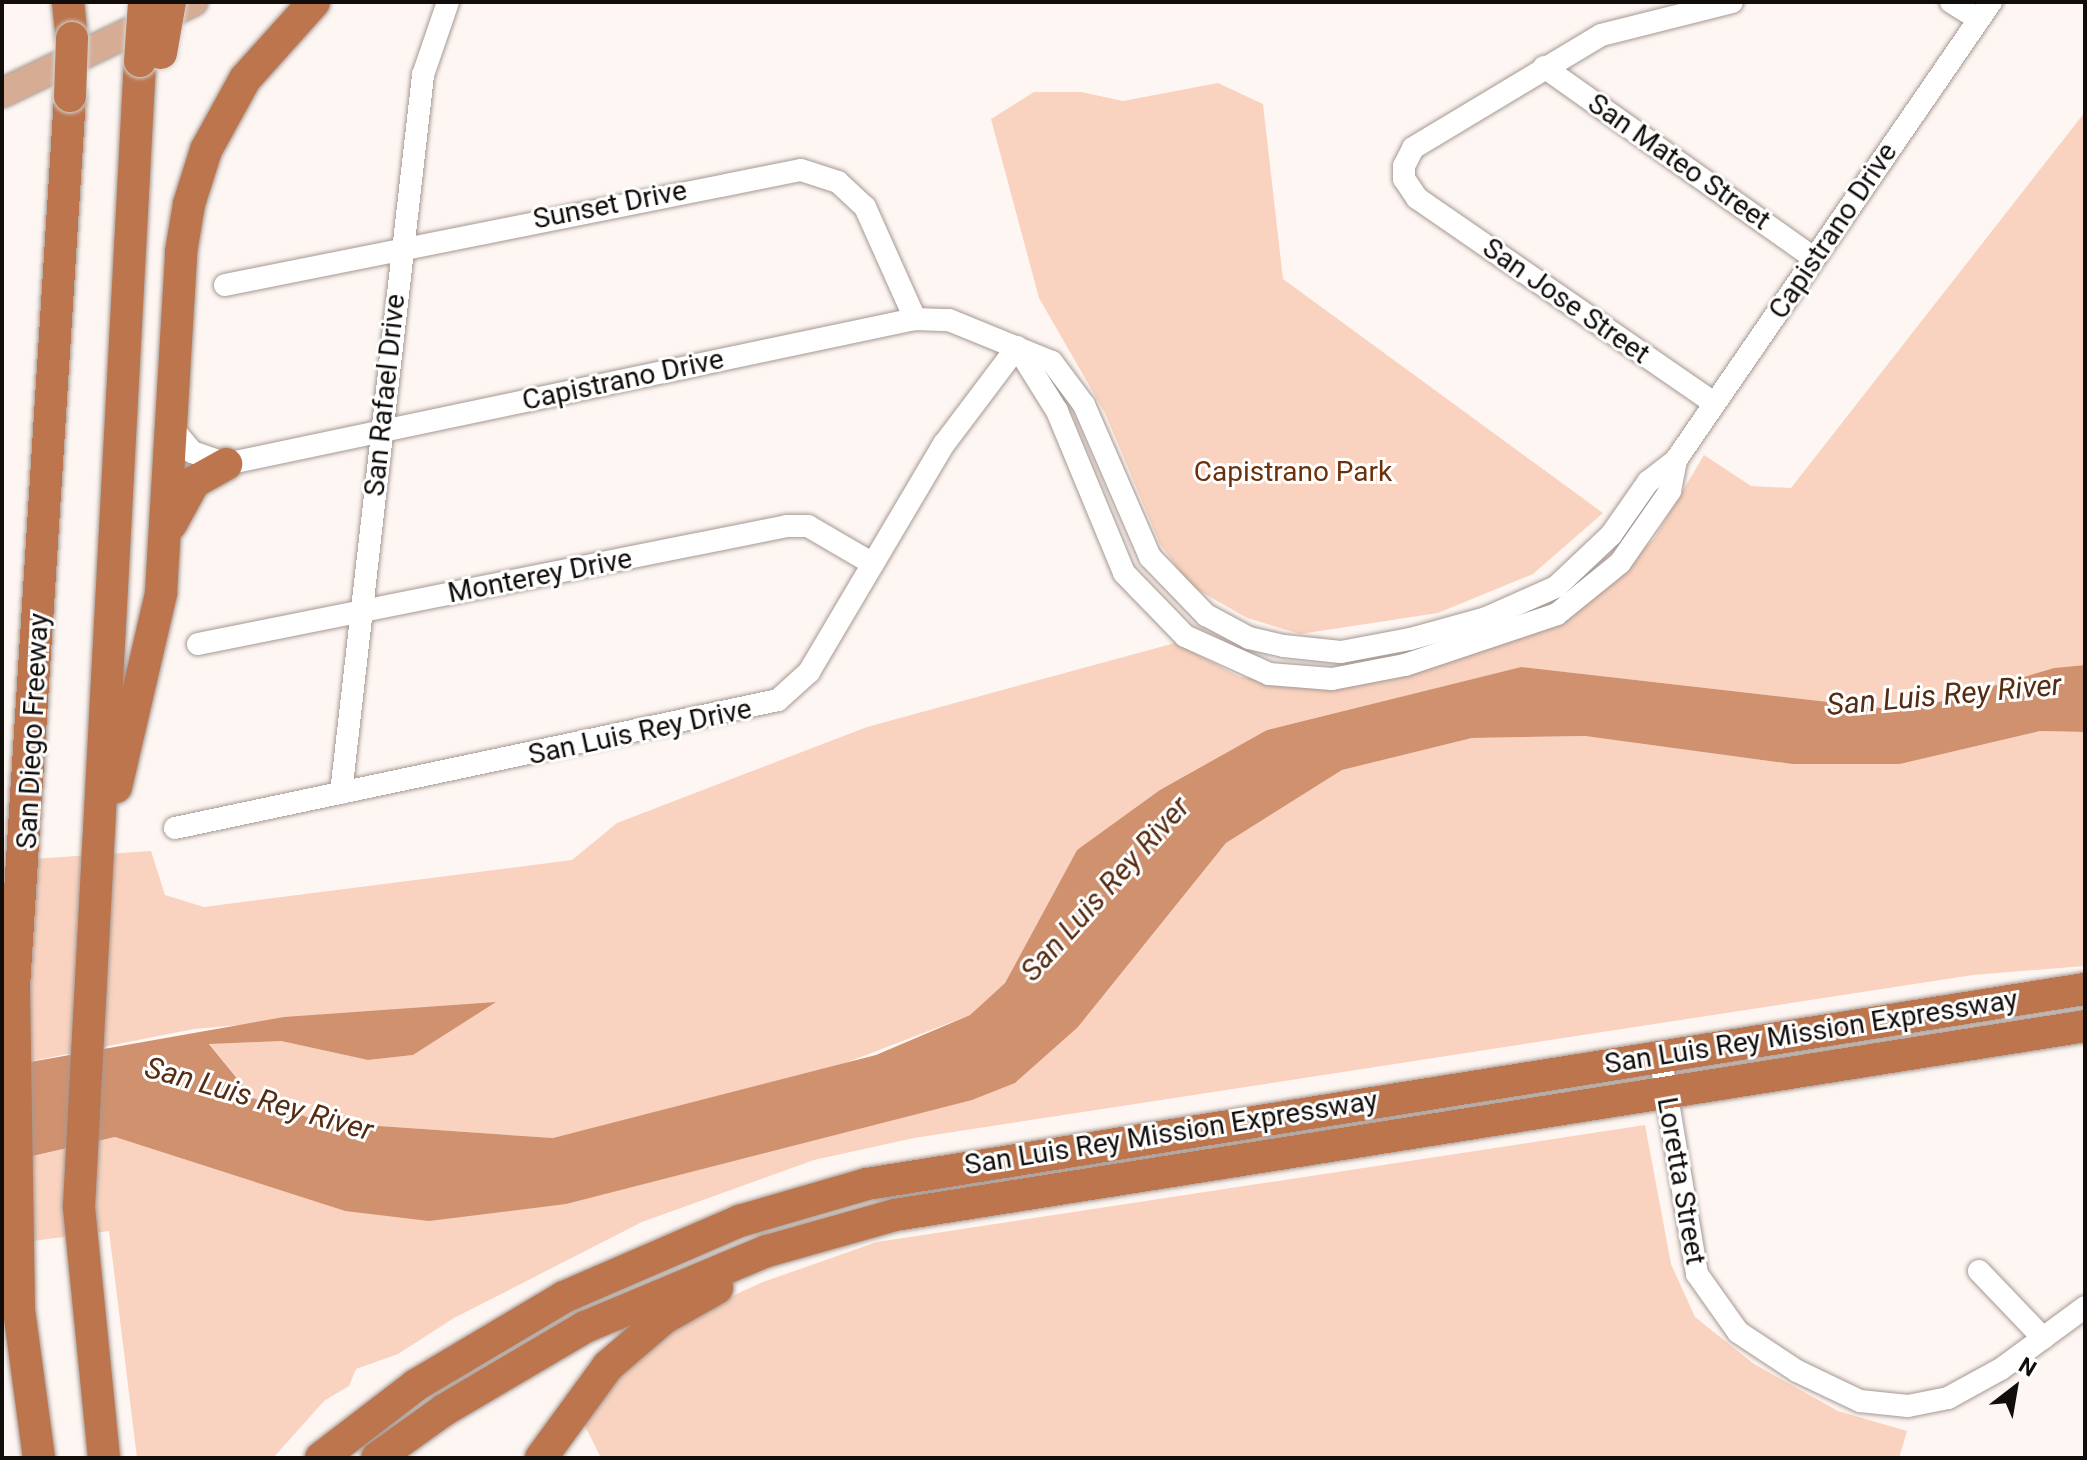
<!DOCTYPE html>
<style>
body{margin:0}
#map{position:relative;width:2087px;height:1460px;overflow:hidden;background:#fef6f2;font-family:Roboto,sans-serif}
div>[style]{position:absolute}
.green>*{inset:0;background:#f9d3bf}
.water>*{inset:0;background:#d0916f}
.roads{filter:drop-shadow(0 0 2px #a59892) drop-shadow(0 0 2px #a59892)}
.minor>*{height:22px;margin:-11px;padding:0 11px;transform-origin:11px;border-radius:11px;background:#fff}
.major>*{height:28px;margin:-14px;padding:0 14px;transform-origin:14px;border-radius:14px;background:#d7ac94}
.highway>*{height:32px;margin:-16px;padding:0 16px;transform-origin:16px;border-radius:16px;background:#bc754d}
.bridges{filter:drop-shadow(0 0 2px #d4d3d3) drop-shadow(0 0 2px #d4d3d3)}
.highway-bridge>*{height:32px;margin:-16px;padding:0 16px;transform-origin:16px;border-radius:16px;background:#bc754d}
span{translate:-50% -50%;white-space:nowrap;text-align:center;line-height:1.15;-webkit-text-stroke:6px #fff;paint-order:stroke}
.street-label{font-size:28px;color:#110d0b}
.park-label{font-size:28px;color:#6c310a}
.water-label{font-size:30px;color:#552b12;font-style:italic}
.frame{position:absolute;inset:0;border:4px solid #110d0b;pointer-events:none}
.north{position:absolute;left:1975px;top:1348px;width:80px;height:80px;-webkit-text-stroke:6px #fff;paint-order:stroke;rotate:31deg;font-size:22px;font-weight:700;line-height:32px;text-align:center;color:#110d0b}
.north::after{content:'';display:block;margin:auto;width:28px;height:36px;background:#110d0b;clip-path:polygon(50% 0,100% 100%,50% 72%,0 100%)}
</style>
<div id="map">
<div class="green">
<i style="clip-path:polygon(1218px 83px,1263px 104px,1283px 279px,1603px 513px,1533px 574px,1438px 613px,1300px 634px,1247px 618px,1191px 586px,1160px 544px,1105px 413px,1039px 298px,991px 119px,1034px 92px,1081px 92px,1123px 101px)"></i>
<i style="clip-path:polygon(2085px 112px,2085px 665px,2054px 668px,1908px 711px,1521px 667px,1267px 730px,1077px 850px,1005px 983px,970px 1015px,809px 1077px,553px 1138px,321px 1122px,253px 1098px,209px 1043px,281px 1041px,368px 1060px,413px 1055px,493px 1003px,194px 1029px,2px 1067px,2px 861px,151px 851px,165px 895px,204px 907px,572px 860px,617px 823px,867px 727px,1175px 643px,1240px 677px,1349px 683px,1458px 658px,1568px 619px,1654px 539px,1704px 455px,1751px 486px,1791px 488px)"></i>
<i style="clip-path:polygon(2040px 731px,2085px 732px,2085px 966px,1973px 975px,914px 1138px,814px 1160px,642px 1222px,454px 1318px,398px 1354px,356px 1369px,349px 1386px,324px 1401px,273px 1458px,137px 1458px,109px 1231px,2px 1245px,2px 1163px,115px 1137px,345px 1211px,1078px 1027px,1226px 843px,1342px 770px,1472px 738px,1585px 736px,1792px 764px,1900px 764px)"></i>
<i style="clip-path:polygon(1645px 1125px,1671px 1264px,1695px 1317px,1754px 1364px,1838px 1411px,1907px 1431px,1899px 1458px,601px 1458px,579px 1414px,662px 1328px,763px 1282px,877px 1242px)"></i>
</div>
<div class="water">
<i style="clip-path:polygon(2085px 665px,2085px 732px,2040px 731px,1900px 764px,1792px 764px,1585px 736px,1472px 738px,1342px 770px,1226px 843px,1078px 1027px,1015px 1083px,972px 1100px,566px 1204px,429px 1221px,345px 1211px,115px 1137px,2px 1163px,2px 1067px,284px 1017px,496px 1002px,413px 1055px,368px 1060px,281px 1041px,209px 1044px,253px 1098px,321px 1122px,553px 1138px,876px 1055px,970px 1015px,1005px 983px,1077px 850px,1160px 790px,1267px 730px,1521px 667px,1908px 711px,2054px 668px)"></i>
</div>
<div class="roads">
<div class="minor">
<i style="left:1951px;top:2px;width:32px;rotate:32deg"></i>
<i style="left:1544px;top:67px;width:331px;rotate:35.3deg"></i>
<i style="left:225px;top:285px;width:587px;rotate:-11.29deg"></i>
<i style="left:801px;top:170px;width:39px;rotate:18deg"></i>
<i style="left:838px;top:182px;width:37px;rotate:43deg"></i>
<i style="left:865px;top:207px;width:123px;rotate:65.9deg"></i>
<i style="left:1017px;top:347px;width:75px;rotate:58deg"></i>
<i style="left:1057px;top:411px;width:175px;rotate:67.5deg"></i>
<i style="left:1124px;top:573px;width:88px;rotate:45.9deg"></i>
<i style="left:1185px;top:636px;width:92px;rotate:24.3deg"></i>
<i style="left:1269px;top:674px;width:63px;rotate:4.5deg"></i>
<i style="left:1332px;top:679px;width:74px;rotate:-10.9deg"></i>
<i style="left:1405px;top:665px;width:160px;rotate:-18.5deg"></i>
<i style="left:1557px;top:614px;width:81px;rotate:-39deg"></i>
<i style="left:1620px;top:563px;width:88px;rotate:-55.2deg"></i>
<i style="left:1670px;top:491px;width:32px;rotate:-79deg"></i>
<i style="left:1714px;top:403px;width:361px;rotate:-145.4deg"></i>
<i style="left:1417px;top:198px;width:23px;rotate:-124deg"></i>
<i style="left:1404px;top:179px;width:13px;rotate:-90deg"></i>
<i style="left:1404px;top:166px;width:20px;rotate:-63deg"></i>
<i style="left:1413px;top:148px;width:219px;rotate:-31deg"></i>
<i style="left:1601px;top:35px;width:135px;rotate:-14.1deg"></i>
<i style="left:173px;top:429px;width:30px;rotate:50deg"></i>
<i style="left:192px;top:452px;width:36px;rotate:19deg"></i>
<i style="left:226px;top:464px;width:704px;rotate:-11.88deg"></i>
<i style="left:915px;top:319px;width:34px;rotate:2deg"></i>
<i style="left:949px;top:320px;width:111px;rotate:22.2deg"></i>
<i style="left:1052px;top:362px;width:54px;rotate:53.3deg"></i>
<i style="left:1084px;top:405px;width:166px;rotate:66.5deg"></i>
<i style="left:1150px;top:557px;width:81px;rotate:46deg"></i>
<i style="left:1206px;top:615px;width:49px;rotate:28.1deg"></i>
<i style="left:1249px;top:638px;width:36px;rotate:13deg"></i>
<i style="left:1284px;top:646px;width:57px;rotate:6deg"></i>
<i style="left:1341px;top:652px;width:70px;rotate:-10.7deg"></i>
<i style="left:1410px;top:639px;width:79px;rotate:-15.4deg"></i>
<i style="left:1486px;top:618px;width:77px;rotate:-23.9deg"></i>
<i style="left:1556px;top:587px;width:76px;rotate:-43.4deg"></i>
<i style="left:1611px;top:535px;width:65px;rotate:-55.1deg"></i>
<i style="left:1648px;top:482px;width:36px;rotate:-38deg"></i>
<i style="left:1676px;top:460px;width:556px;rotate:-55.48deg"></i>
<i style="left:198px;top:644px;width:601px;rotate:-11.33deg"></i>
<i style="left:787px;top:526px;width:21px"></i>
<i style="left:808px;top:526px;width:75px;rotate:30.3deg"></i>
<i style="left:341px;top:793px;width:723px;rotate:-83.48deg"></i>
<i style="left:423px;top:75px;width:77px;rotate:-71.1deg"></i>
<i style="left:175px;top:828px;width:616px;rotate:-11.98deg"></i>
<i style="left:778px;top:700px;width:42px;rotate:-42.1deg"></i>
<i style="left:809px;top:672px;width:265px;rotate:-59.4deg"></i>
<i style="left:944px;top:444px;width:121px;rotate:-53deg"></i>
<i style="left:1660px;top:1055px;width:222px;rotate:80.4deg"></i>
<i style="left:1697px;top:1274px;width:71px;rotate:54.7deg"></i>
<i style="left:1738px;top:1332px;width:71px;rotate:33.5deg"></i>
<i style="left:1797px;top:1371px;width:70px;rotate:25.5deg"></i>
<i style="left:1860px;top:1401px;width:48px;rotate:5.9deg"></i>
<i style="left:1908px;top:1406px;width:41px;rotate:-11.3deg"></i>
<i style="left:1948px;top:1398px;width:60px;rotate:-28.7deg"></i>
<i style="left:2001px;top:1369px;width:104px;rotate:-36.4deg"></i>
<i style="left:1979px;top:1271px;width:93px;rotate:46.3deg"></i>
</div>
<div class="major">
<i style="left:2px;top:93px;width:212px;rotate:-25.5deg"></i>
</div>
<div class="highway">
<i style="left:68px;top:2px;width:36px;rotate:84deg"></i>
<i style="left:171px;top:524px;width:48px;rotate:-61.3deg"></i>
<i style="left:194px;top:482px;width:37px;rotate:-29deg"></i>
<i style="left:116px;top:787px;width:199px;rotate:-76.9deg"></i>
<i style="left:161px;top:593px;width:342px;rotate:-86.6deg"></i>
<i style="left:181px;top:252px;width:49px;rotate:-80.5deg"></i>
<i style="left:189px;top:204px;width:57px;rotate:-72.5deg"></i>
<i style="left:206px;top:150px;width:81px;rotate:-61.2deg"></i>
<i style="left:245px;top:79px;width:103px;rotate:-48.1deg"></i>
<i style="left:39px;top:1458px;width:149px;rotate:-97.7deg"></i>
<i style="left:19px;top:1310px;width:323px;rotate:-90.9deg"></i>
<i style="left:14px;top:987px;width:893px;rotate:-86.4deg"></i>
<i style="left:104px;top:1458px;width:253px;rotate:-95.7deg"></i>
<i style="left:79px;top:1206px;width:1147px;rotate:-86.95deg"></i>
<i style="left:321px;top:1458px;width:120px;rotate:-37.5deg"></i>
<i style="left:416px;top:1385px;width:172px;rotate:-30.7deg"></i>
<i style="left:564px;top:1297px;width:192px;rotate:-23.4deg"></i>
<i style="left:740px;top:1221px;width:132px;rotate:-16.2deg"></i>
<i style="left:867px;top:1184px;width:1234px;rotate:-9.1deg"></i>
<i style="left:377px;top:1458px;width:82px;rotate:-35.6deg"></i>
<i style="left:444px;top:1410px;width:164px;rotate:-30.5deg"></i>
<i style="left:585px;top:1327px;width:197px;rotate:-22.7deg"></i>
<i style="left:767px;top:1251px;width:133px;rotate:-15.7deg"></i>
<i style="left:895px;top:1215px;width:1205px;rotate:-9.02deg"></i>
<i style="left:541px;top:1458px;width:114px;rotate:-53.9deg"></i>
<i style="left:608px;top:1366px;width:74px;rotate:-40.6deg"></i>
<i style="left:664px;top:1318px;width:61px;rotate:-29.5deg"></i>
</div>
</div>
<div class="bridges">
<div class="highway-bridge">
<i style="left:161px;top:53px;width:52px;rotate:-80deg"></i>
<i style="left:140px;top:61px;width:58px;rotate:-86.1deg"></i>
<i style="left:70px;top:96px;width:58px;rotate:-88deg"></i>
</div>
</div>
<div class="street-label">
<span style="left:1679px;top:162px;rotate:35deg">San Mateo Street</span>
<span style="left:610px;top:205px;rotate:-11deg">Sunset Drive</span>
<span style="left:1833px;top:231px;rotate:-56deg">Capistrano Drive</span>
<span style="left:1566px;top:301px;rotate:35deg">San Jose Street</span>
<span style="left:623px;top:380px;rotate:-12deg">Capistrano Drive</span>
<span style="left:385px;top:395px;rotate:-84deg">San Rafael Drive</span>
<span style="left:540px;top:576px;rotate:-11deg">Monterey Drive</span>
<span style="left:33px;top:731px;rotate:-87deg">San Diego Freeway</span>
<span style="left:640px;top:732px;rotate:-12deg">San Luis Rey Drive</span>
<span style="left:1811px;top:1032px;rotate:-9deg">San Luis Rey Mission Expressway</span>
<span style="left:1171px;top:1133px;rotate:-9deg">San Luis Rey Mission Expressway</span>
<span style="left:1681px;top:1181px;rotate:80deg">Loretta Street</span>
</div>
<div class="park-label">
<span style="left:1293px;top:472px">Capistrano Park</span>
</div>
<div class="water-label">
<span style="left:1944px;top:695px;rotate:-5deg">San Luis Rey River</span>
<span style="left:1105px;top:889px;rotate:-48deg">San Luis Rey River</span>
<span style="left:259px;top:1099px;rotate:16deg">San Luis Rey River</span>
</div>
<div class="frame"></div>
<div class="north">N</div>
</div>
